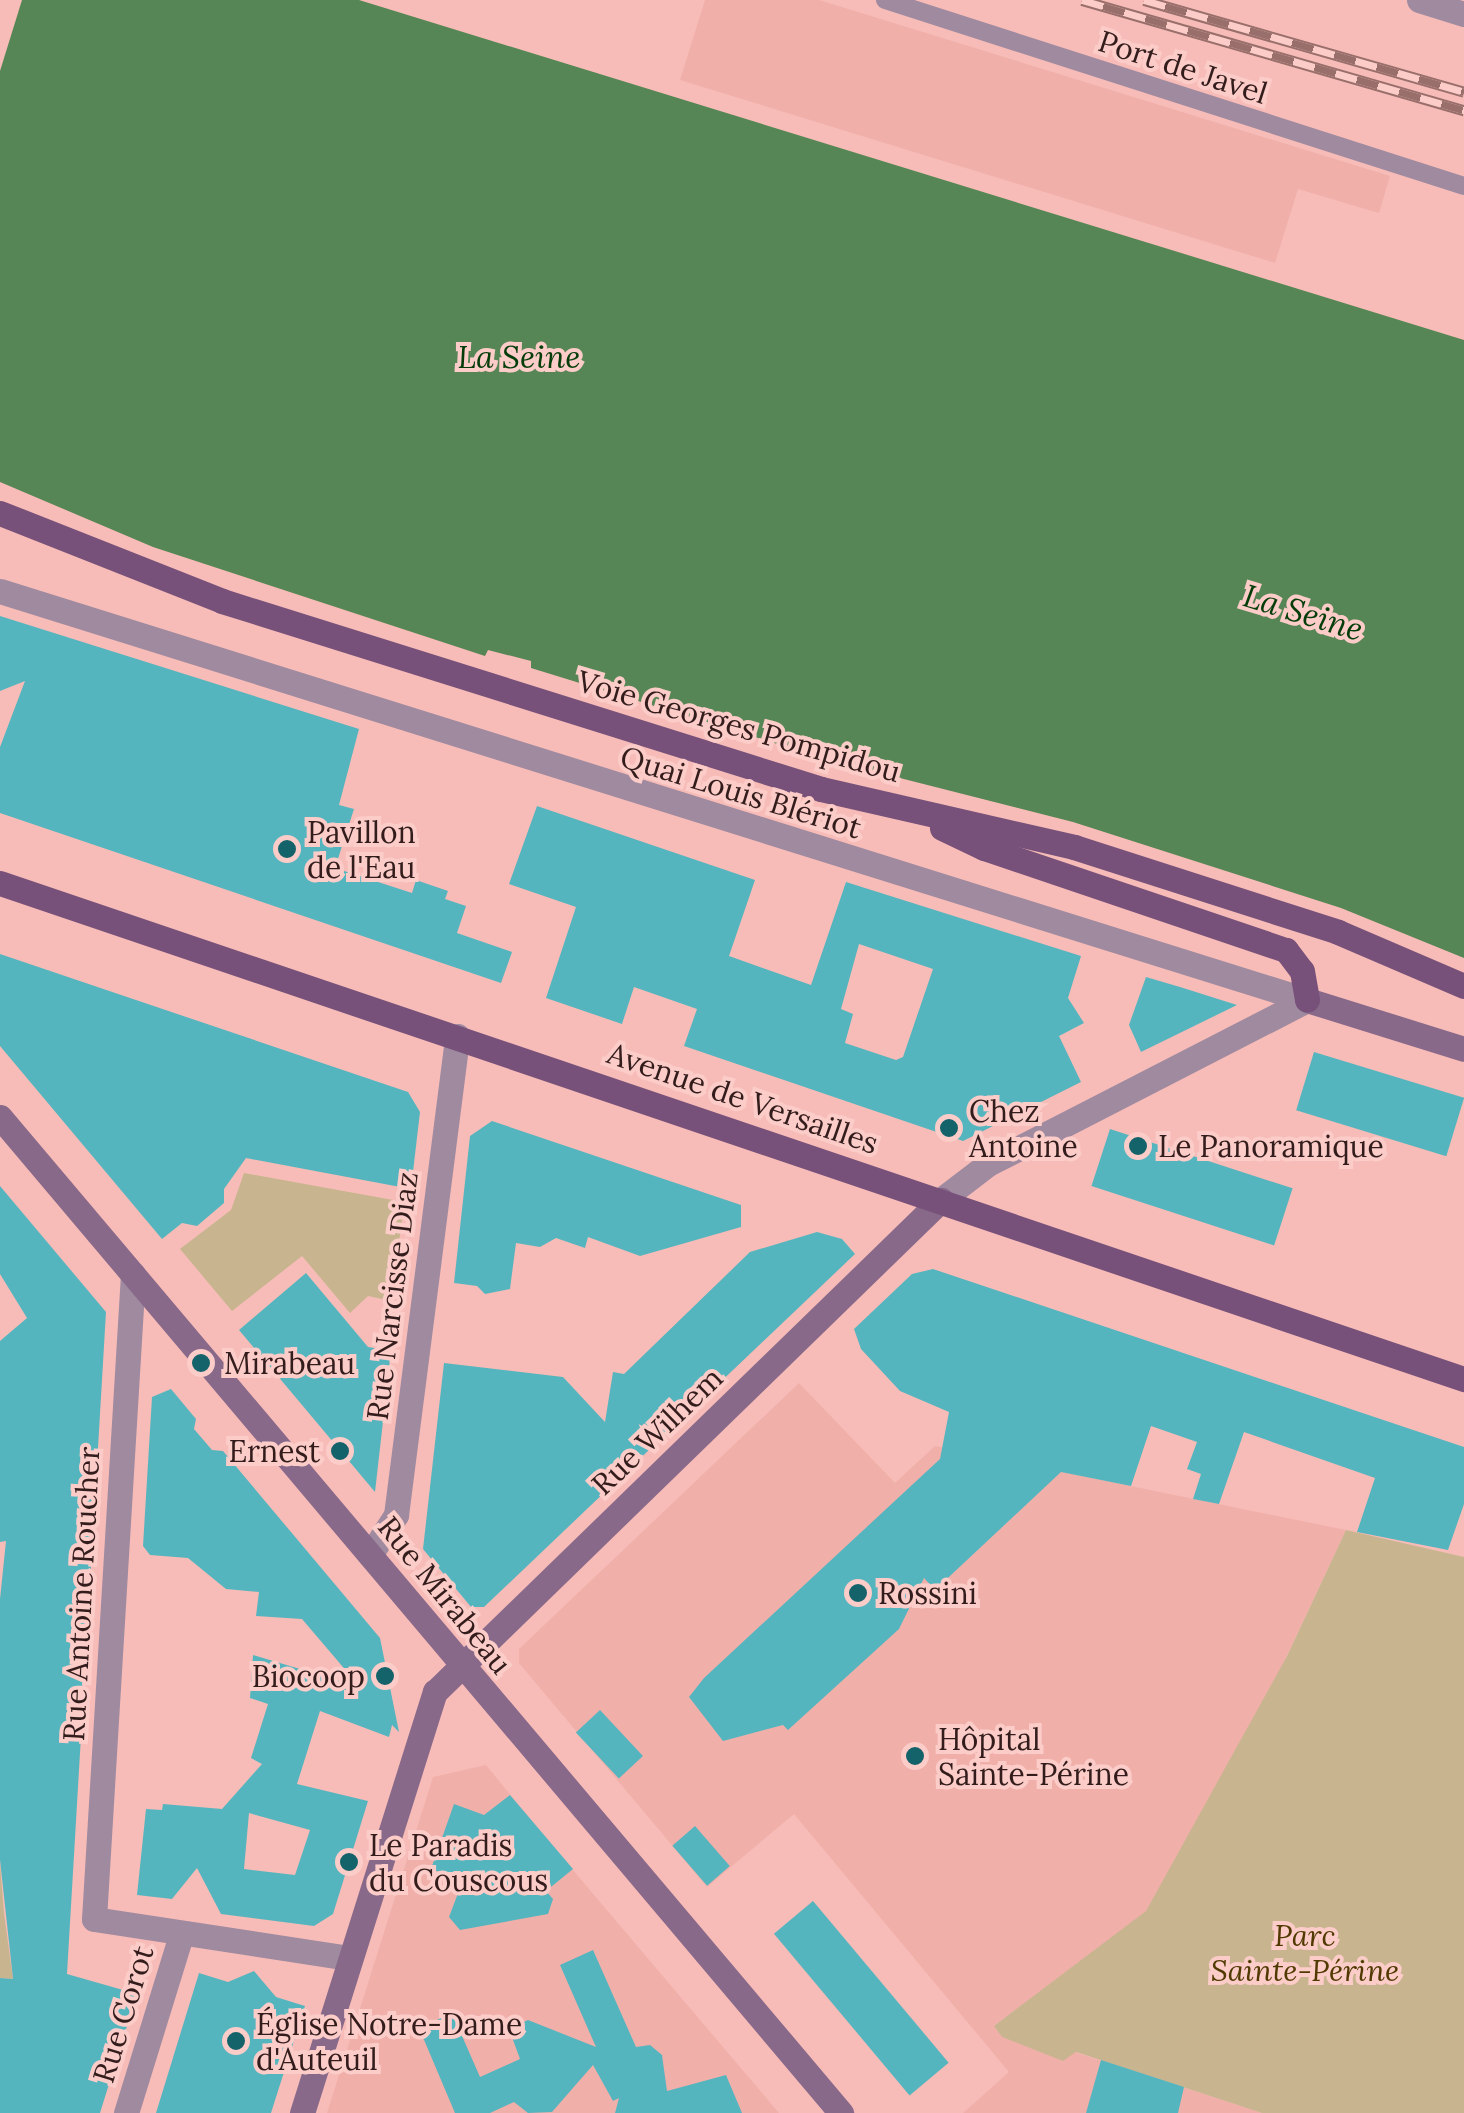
<!DOCTYPE html>
<meta charset="utf-8">
<style>
body{margin:0}
#map{position:relative;width:1464px;height:2113px;overflow:hidden;background:#f7bcb7;font-family:Lora,serif}
div>[style]{position:absolute}
.built>*{inset:0;background:#f1afaa}
.green>*{inset:0;background:#c8b590}
.water>*{inset:0;background:#568655}
.pier>*{inset:0;background:#f7bcb7}
.building>*{inset:0;background:#55b5bf;transform-origin:0 0}
.lane>*{height:18px;margin:-9px;padding:0 9px;transform-origin:9px;border-radius:9px;background:#9f8aa0}
.street>*{height:25px;margin:-12.5px;padding:0 12.5px;transform-origin:12.5px;border-radius:12.5px;background:#9f8aa0}
.secondary>*{height:25px;margin:-12.5px;padding:0 12.5px;transform-origin:12.5px;border-radius:12.5px;background:#88698a}
.primary>*{height:25px;margin:-12.5px;padding:0 12.5px;transform-origin:12.5px;border-radius:12.5px;background:#77517a}
.rail>*{height:11px;margin-top:-5.5px;transform-origin:0;background:repeating-linear-gradient(90deg,#fcccc8 0 22px,#996f6c 0 44px);box-sizing:border-box;border-block:2px solid #996f6c}
.dots>*{width:28px;height:28px;translate:-50% -50%;box-sizing:border-box;border:5px solid #fcccc8;border-radius:50%}
span{translate:-50% -50%;white-space:nowrap;text-align:center;line-height:1.15;-webkit-text-stroke:8px #fcccc8;paint-order:stroke}
.street-label{font-size:30px;color:#331d1c}
.poi-label{font-size:30px;color:#331d1c}
.left{translate:0 -50%;text-align:left}
.right{translate:-100% -50%;text-align:right}
.park-label{font-size:30px;color:#503a02;font-style:italic}
.water-label{font-size:32px;color:#053d0a;font-style:italic}
</style>
<div id="map">
<div class="built">
<i style="clip-path:polygon(705px 0,819px 0,1390px 176px,1379px 213px,1298px 189px,1275px 263px,680px 80px)"></i>
<i style="clip-path:polygon(799px 1383px,895px 1483px,935px 1446px,1346px 1530px,1272px 1687px,1146px 1912px,994px 2026px,1262px 2113px,963px 2113px,1009px 2072px,794px 1814px,707px 1887px,519px 1663px,519px 1649px)"></i>
<i style="clip-path:polygon(486px 1765px,544px 1836px,779px 2113px,327px 2113px,433px 1777px)"></i>
</div>
<div class="green">
<i style="clip-path:polygon(244px 1173px,404px 1202px,392px 1301px,368px 1296px,350px 1313px,302px 1256px,232px 1311px,180px 1249px,231px 1210px)"></i>
<i style="clip-path:polygon(1346px 1530px,1464px 1557px,1464px 2113px,1262px 2113px,1076px 2052px,1063px 2061px,1002px 2037px,994px 2026px,1146px 1911px,1287px 1656px)"></i>
<i style="clip-path:polygon(0 1863px,4px 1913px,13px 1979px,0 1978px)"></i>
</div>
<div class="water">
<i style="clip-path:polygon(0 0,359px 0,1464px 340px,1464px 958px,1341px 908px,1073px 822px,833px 761px,531px 668px,531px 661px,488px 650px,485px 656px,153px 547px,0 482px)"></i>
</div>
<div class="pier">
<i style="clip-path:polygon(0 0,22px 0,0 71px)"></i>
</div>
<div class="building">
<i style="clip-path:polygon(0 616px,359px 729px,339px 805px,354px 809px,335px 868px,412px 893px,416px 880px,448px 891px,445px 899px,466px 906px,457px 933px,512px 952px,501px 983px,0 813px,0 747px,25px 681px,0 691px)"></i>
<i style="clip-path:polygon(evenodd,537px 806px,755px 880px,729px 956px,811px 985px,846px 882px,1081px 956px,1068px 998px,1084px 1023px,1059px 1036px,1081px 1082px,963px 1141px,684px 1046px,697px 1009px,634px 987px,622px 1024px,546px 998px,576px 907px,509px 884px,537px 806px,859px 944px,933px 969px,903px 1057px,896px 1060px,845px 1043px,853px 1014px,841px 1009px,859px 944px)"></i>
<i style="clip-path:polygon(0 954px,408px 1092px,420px 1112px,411px 1189px,246px 1158px,224px 1189px,224px 1203px,197px 1226px,182px 1223px,162px 1239px,0 1046px)"></i>
<i style="clip-path:polygon(1146px 977px,1180px 987px,1237px 1005px,1141px 1052px,1129px 1025px)"></i>
<i style="left:1314px;top:1052px;width:157px;height:61px;rotate:17deg"></i>
<i style="clip-path:polygon(492px 1121px,741px 1205px,741px 1227px,640px 1256px,588px 1237px,585px 1248px,556px 1238px,540px 1247px,516px 1243px,510px 1289px,485px 1294px,477px 1286px,454px 1283px,470px 1136px)"></i>
<i style="left:1110px;top:1129px;width:192px;height:60px;rotate:18deg"></i>
<i style="clip-path:polygon(0 1186px,106px 1312px,67px 1974px,137px 1994px,100px 2113px,0 2113px,0 1978px,13px 1979px,0 1860px,0 1599px,6px 1541px,0 1542px,0 1341px,27px 1318px,0 1274px)"></i>
<i style="clip-path:polygon(817px 1232px,842px 1239px,855px 1254px,484px 1607px,471px 1607px,423px 1549px,444px 1363px,563px 1377px,605px 1422px,613px 1372px,624px 1374px,750px 1252px)"></i>
<i style="clip-path:polygon(933px 1269px,1464px 1447px,1464px 1504px,1448px 1550px,1357px 1532px,1375px 1478px,1244px 1432px,1219px 1504px,1193px 1499px,1201px 1474px,1187px 1469px,1197px 1442px,1151px 1426px,1131px 1486px,1061px 1472px,935px 1590px,924px 1578px,899px 1629px,788px 1730px,783px 1725px,723px 1741px,689px 1697px,704px 1678px,940px 1459px,949px 1412px,900px 1391px,861px 1349px,854px 1329px,912px 1274px)"></i>
<i style="clip-path:polygon(306px 1273px,368px 1347px,391px 1351px,375px 1492px,239px 1330px)"></i>
<i style="clip-path:polygon(evenodd,171px 1389px,196px 1419px,194px 1429px,212px 1450px,223px 1451px,380px 1638px,399px 1732px,392px 1725px,389px 1737px,320px 1711px,297px 1784px,368px 1801px,333px 1914px,314px 1926px,221px 1914px,197px 1868px,172px 1899px,137px 1895px,146px 1809px,162px 1810px,163px 1804px,222px 1809px,262px 1764px,251px 1758px,268px 1704px,250px 1698px,253px 1655px,360px 1687px,302px 1619px,256px 1616px,259px 1592px,226px 1589px,188px 1558px,150px 1555px,143px 1546px,152px 1397px,171px 1389px,249px 1813px,310px 1830px,295px 1875px,244px 1869px,249px 1813px)"></i>
<i style="left:600px;top:1710px;width:63px;height:33px;rotate:47deg"></i>
<i style="clip-path:polygon(510px 1795px,573px 1869px,546px 1891px,553px 1899px,548px 1914px,460px 1930px,449px 1917px,463px 1880px,431px 1869px,454px 1804px,484px 1815px)"></i>
<i style="left:695px;top:1826px;width:53px;height:30px;rotate:49deg"></i>
<i style="left:813px;top:1901px;width:211px;height:51px;rotate:50deg"></i>
<i style="clip-path:polygon(593px 1950px,636px 2047px,650px 2045px,662px 2055px,667px 2091px,726px 2075px,742px 2113px,615px 2113px,619px 2098px,613px 2101px,593px 2065px,552px 2112px,528px 2113px,514px 2102px,490px 2113px,455px 2113px,419px 2028px,452px 2013px,480px 2077px,520px 2059px,509px 2029px,528px 2020px,596px 2047px,560px 1965px)"></i>
<i style="clip-path:polygon(254px 1971px,276px 1997px,305px 2006px,271px 2113px,156px 2113px,199px 1973px,228px 1982px)"></i>
<i style="clip-path:polygon(1101px 2060px,1184px 2087px,1178px 2113px,1086px 2113px)"></i>
</div>
<div class="lane">
<i style="left:885px;top:0;width:608px;rotate:17.81deg"></i>
</div>
<div class="street">
<i style="left:1419px;top:0;width:47px;rotate:17.3deg"></i>
<i style="left:0;top:591px;width:1369px;rotate:17.38deg"></i>
<i style="left:941px;top:1200px;width:59px;rotate:-37.5deg"></i>
<i style="left:988px;top:1164px;width:359px;rotate:-27.2deg"></i>
<i style="left:133px;top:1274px;width:646px;rotate:93.46deg"></i>
<i style="left:94px;top:1919px;width:257px;rotate:8.7deg"></i>
<i style="left:370px;top:1555px;width:48px;rotate:-57deg"></i>
<i style="left:396px;top:1515px;width:483px;rotate:-82.7deg"></i>
<i style="left:126px;top:2113px;width:186px;rotate:-72.8deg"></i>
</div>
<div class="secondary">
<i style="left:1307px;top:1000px;width:164px;rotate:17.3deg"></i>
<i style="left:0;top:1117px;width:1304px;rotate:49.82deg"></i>
<i style="left:302px;top:2113px;width:442px;rotate:-72.5deg"></i>
<i style="left:435px;top:1692px;width:706px;rotate:-44.2deg"></i>
</div>
<div class="primary">
<i style="left:0;top:513px;width:239px;rotate:21.6deg"></i>
<i style="left:222px;top:601px;width:628px;rotate:17.42deg"></i>
<i style="left:821px;top:789px;width:260px;rotate:12.9deg"></i>
<i style="left:1074px;top:847px;width:277px;rotate:17.8deg"></i>
<i style="left:1338px;top:932px;width:137px;rotate:23.2deg"></i>
<i style="left:942px;top:828px;width:47px;rotate:25.5deg"></i>
<i style="left:984px;top:848px;width:319px;rotate:18.7deg"></i>
<i style="left:1286px;top:950px;width:26px;rotate:53deg"></i>
<i style="left:1302px;top:971px;width:29px;rotate:80deg"></i>
<i style="left:0;top:883px;width:1546px;rotate:18.72deg"></i>
</div>
<div class="rail">
<i style="left:1082px;top:0;width:398px;rotate:16.1deg"></i>
<i style="left:1144px;top:0;width:333px;rotate:16deg"></i>
</div>
<div class="dots">
<i style="left:287px;top:849px;background:#14636a"></i>
<i style="left:949px;top:1128px;background:#14636a"></i>
<i style="left:1138px;top:1146px;background:#14636a"></i>
<i style="left:201px;top:1363px;background:#14636a"></i>
<i style="left:340px;top:1451px;background:#14636a"></i>
<i style="left:858px;top:1593px;background:#14636a"></i>
<i style="left:385px;top:1676px;background:#14636a"></i>
<i style="left:915px;top:1756px;background:#14636a"></i>
<i style="left:349px;top:1862px;background:#14636a"></i>
<i style="left:236px;top:2041px;background:#14636a"></i>
</div>
<div class="street-label">
<span style="left:1183px;top:67px;rotate:18deg">Port de Javel</span>
<span style="left:739px;top:726px;rotate:16deg">Voie Georges Pompidou</span>
<span style="left:741px;top:792px;rotate:17deg">Quai Louis Blériot</span>
<span style="left:743px;top:1098px;rotate:19deg">Avenue de Versailles</span>
<span style="left:392px;top:1296px;rotate:-83deg">Rue Narcisse Diaz</span>
<span style="left:657px;top:1431px;rotate:-44deg">Rue Wilhem</span>
<span style="left:81px;top:1594px;rotate:-87deg">Rue Antoine Roucher</span>
<span style="left:445px;top:1595px;rotate:51deg">Rue Mirabeau</span>
<span style="left:123px;top:2014px;rotate:-73deg">Rue Corot</span>
</div>
<div class="poi-label">
<span class="left" style="left:307px;top:849px">Pavillon<br>de l'Eau</span>
<span class="left" style="left:969px;top:1128px">Chez<br>Antoine</span>
<span class="left" style="left:1158px;top:1146px">Le Panoramique</span>
<span class="left" style="left:224px;top:1363px">Mirabeau</span>
<span class="right" style="left:320px;top:1451px">Ernest</span>
<span class="left" style="left:878px;top:1593px">Rossini</span>
<span class="right" style="left:365px;top:1676px">Biocoop</span>
<span class="left" style="left:938px;top:1756px">Hôpital<br>Sainte-Périne</span>
<span class="left" style="left:369px;top:1862px">Le Paradis<br>du Couscous</span>
<span class="left" style="left:256px;top:2041px">Église Notre-Dame<br>d'Auteuil</span>
</div>
<div class="park-label">
<span style="left:1305px;top:1952px">Parc<br>Sainte-Périne</span>
</div>
<div class="water-label">
<span style="left:519px;top:357px">La Seine</span>
<span style="left:1303px;top:613px;rotate:17deg">La Seine</span>
</div>
</div>
